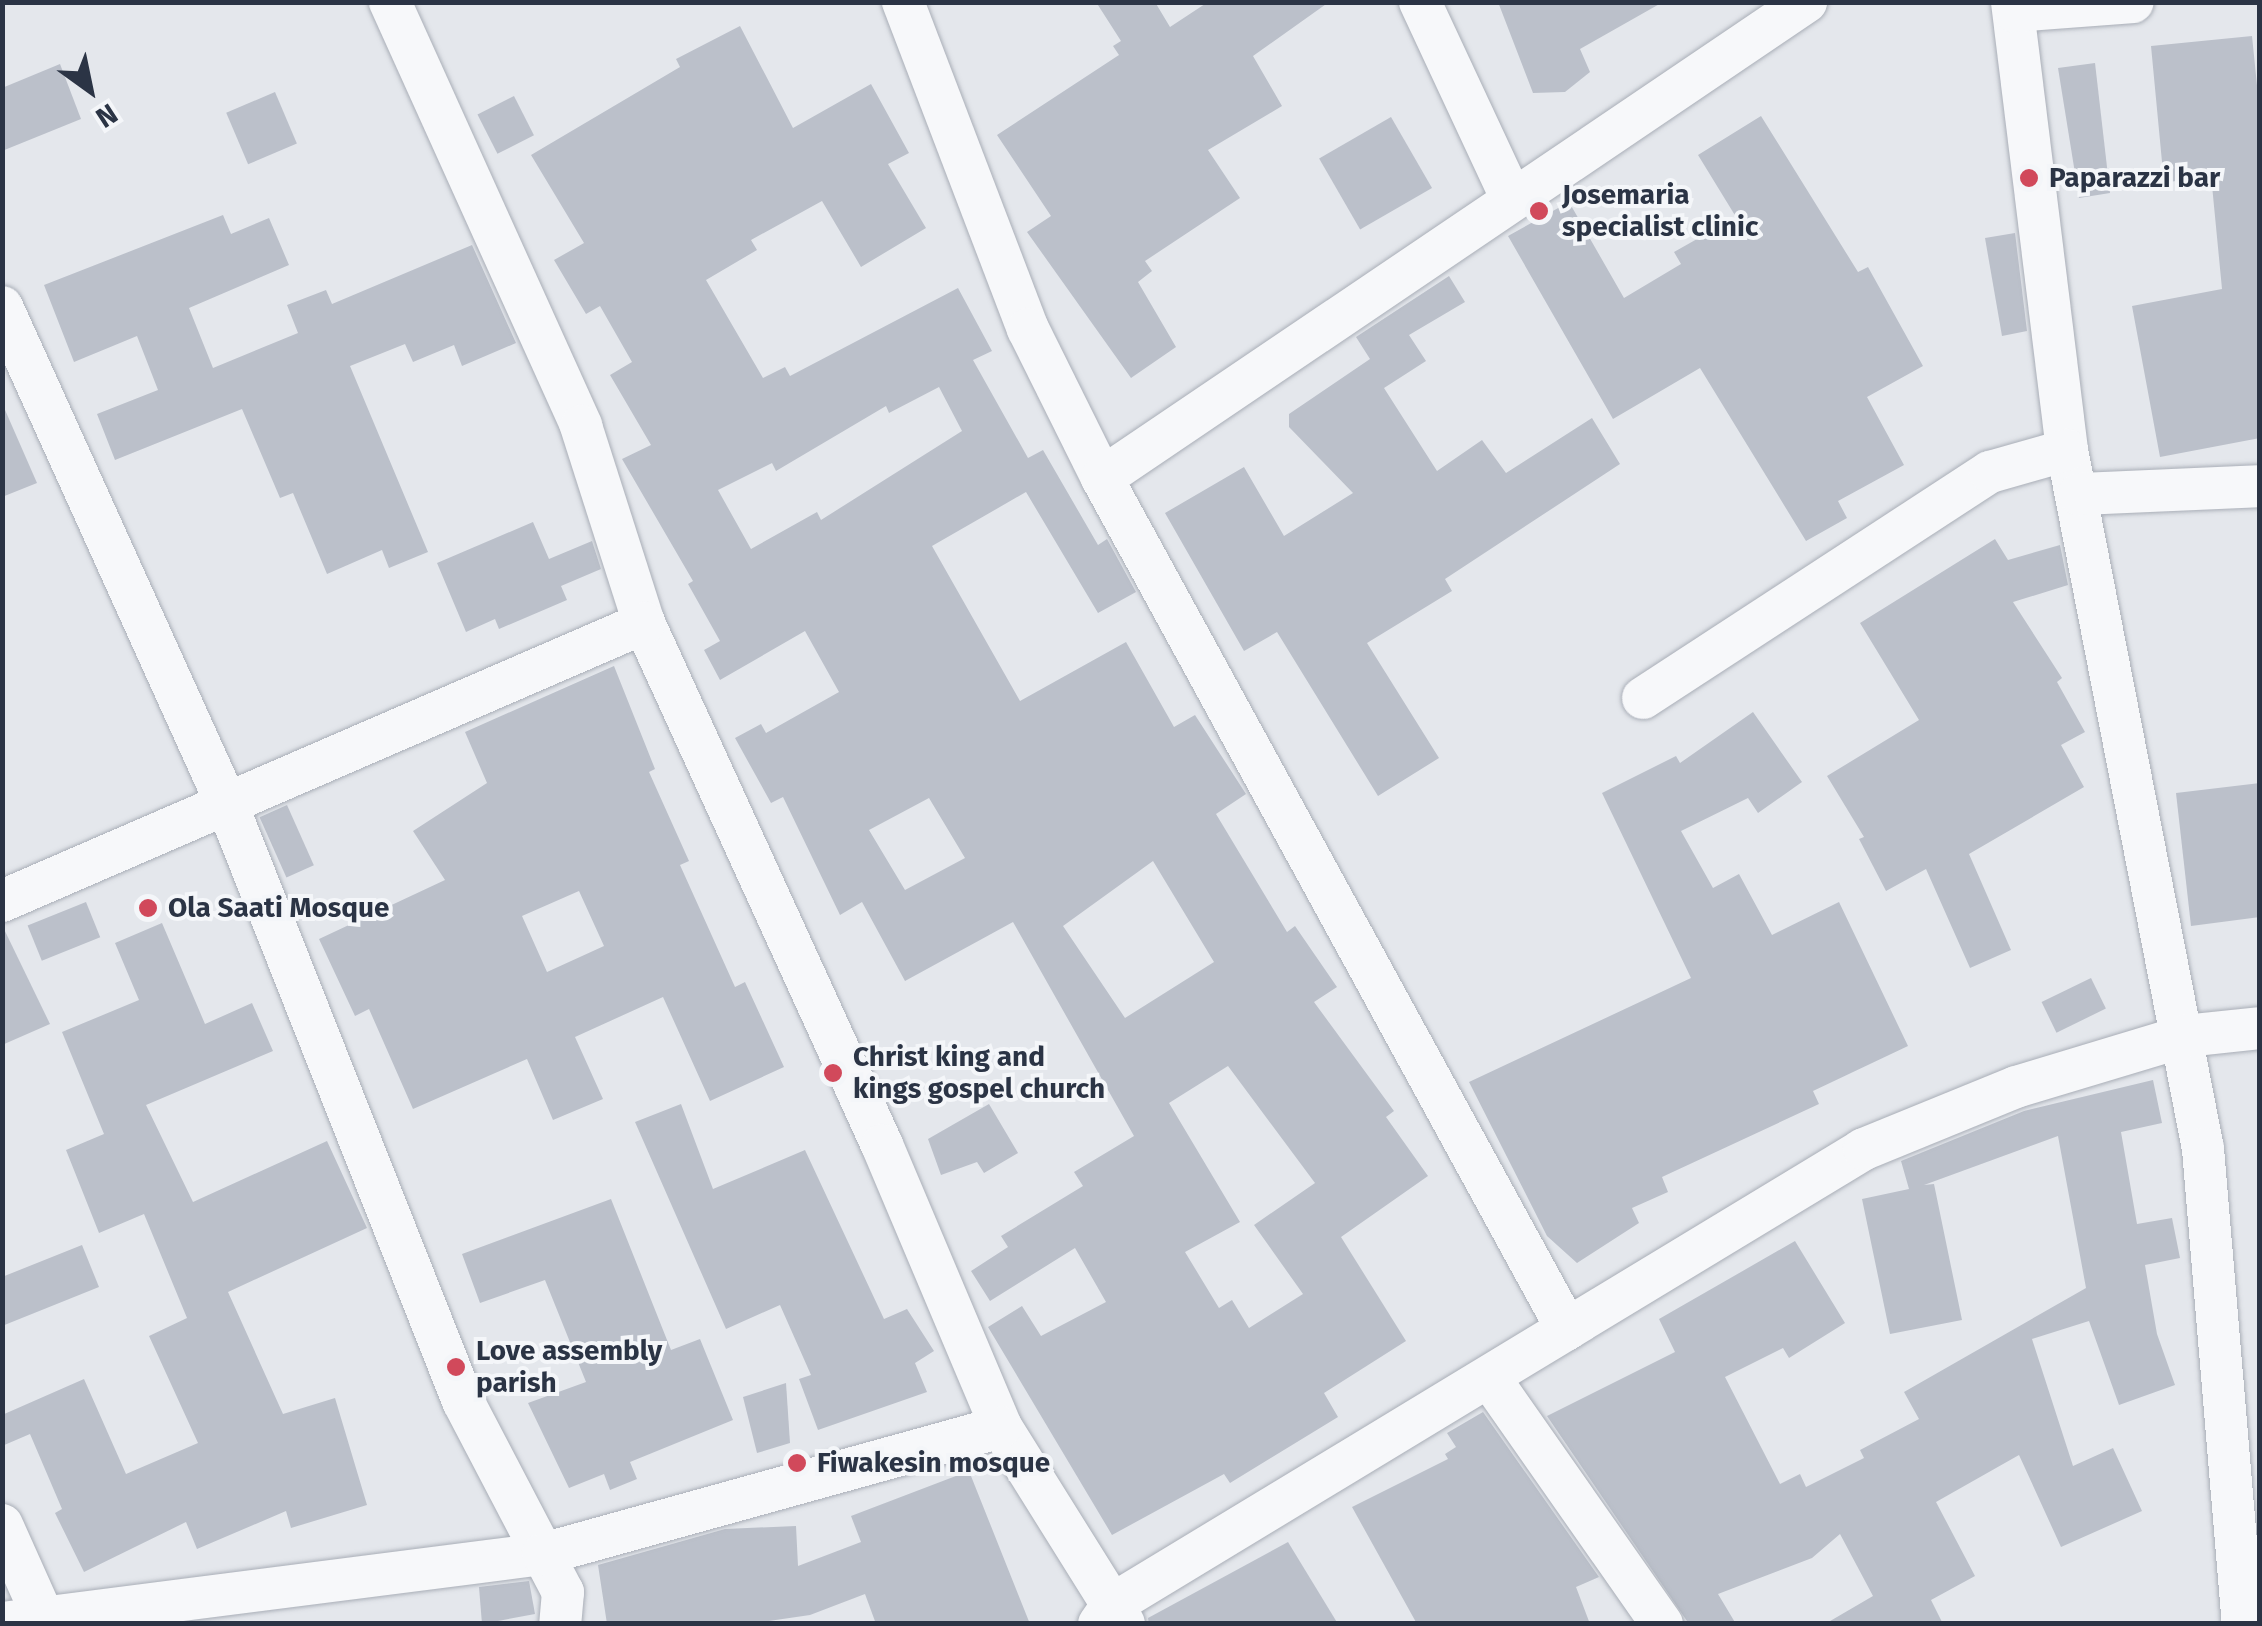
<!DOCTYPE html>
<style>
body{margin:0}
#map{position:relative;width:2262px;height:1626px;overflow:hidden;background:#e4e7ec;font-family:"Fira Sans",sans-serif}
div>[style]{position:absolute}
.building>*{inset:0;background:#bbc0ca;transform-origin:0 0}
.roads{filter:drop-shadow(0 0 2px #a9aeb7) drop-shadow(0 0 2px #a9aeb7)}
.minor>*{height:42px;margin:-21px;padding:0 21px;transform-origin:21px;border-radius:21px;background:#f7f8fa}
.dots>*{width:28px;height:28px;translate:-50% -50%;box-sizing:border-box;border:5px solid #f4f6f9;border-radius:50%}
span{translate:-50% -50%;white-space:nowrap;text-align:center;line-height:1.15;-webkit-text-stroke:8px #f4f6f9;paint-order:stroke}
.poi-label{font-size:28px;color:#2b3445;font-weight:700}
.left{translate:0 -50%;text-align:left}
.frame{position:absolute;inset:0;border:5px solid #2b3445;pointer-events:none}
.north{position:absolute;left:40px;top:40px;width:100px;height:100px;-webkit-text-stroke:8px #f4f6f9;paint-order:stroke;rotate:147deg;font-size:28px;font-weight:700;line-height:40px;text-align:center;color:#2b3445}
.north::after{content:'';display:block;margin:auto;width:35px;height:45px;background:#2b3445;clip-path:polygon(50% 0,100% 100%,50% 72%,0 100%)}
</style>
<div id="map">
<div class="building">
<i style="clip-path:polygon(1096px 2px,1155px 2px,1170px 27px,1208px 2px,1329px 2px,1253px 56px,1282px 106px,1208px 150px,1240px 198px,1145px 261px,1152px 271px,1138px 282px,1176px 347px,1131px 378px,1027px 232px,1051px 216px,997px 135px,1119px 55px,1113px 46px,1121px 41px)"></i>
<i style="clip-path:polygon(1498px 2px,1663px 2px,1580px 49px,1590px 72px,1565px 92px,1533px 93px)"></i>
<i style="clip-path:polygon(evenodd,740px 26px,793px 128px,871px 84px,909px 153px,888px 164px,926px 228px,861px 267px,822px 201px,751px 240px,757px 250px,706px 280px,763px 378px,785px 367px,790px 376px,958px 288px,992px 351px,973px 360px,1028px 458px,1043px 450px,1098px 545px,1107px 539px,1136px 592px,1098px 613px,1026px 492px,932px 546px,1020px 701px,1126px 642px,1174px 727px,1195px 715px,1246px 794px,1216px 814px,1287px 932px,1295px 926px,1337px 987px,1314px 1002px,1394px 1111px,1386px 1117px,1428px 1176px,1341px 1237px,1406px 1341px,1324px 1393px,1338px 1417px,1230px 1483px,1224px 1474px,1112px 1535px,988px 1327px,1022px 1306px,1041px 1336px,1106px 1302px,1075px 1248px,990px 1301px,971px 1271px,1008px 1247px,1001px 1236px,1083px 1186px,1074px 1172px,1134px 1136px,1013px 922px,905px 981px,862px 902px,840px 915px,783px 797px,771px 803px,735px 738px,761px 724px,766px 733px,839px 692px,805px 631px,720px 680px,704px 650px,720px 641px,688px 584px,693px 581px,622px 459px,651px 445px,610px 375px,632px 362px,600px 306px,586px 314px,554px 260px,584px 243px,531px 155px,680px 67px,676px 59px,740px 26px,939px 387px,962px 431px,821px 520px,817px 512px,751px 549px,718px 490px,772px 463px,776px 471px,886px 406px,889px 413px,939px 387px,740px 26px,929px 798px,965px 858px,905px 890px,869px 830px,929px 798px,740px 26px,1153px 861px,1214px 962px,1125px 1018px,1063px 926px,1153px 861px,740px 26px,1228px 1066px,1315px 1183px,1254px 1225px,1303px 1294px,1249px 1328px,1232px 1300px,1219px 1308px,1185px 1252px,1240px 1222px,1169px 1103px,1228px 1066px)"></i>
<i style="clip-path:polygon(2252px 36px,2260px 115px,2260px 438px,2160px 457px,2132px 306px,2222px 289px,2211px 175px,2164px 183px,2151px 46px)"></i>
<i style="clip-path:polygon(2095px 63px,2110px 193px,2079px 198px,2058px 68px)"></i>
<i style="clip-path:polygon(60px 64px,81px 119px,2px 151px,2px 88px)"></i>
<i style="left:275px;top:92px;width:56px;height:53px;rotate:67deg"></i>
<i style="left:514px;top:96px;width:44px;height:41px;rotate:63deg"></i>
<i style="clip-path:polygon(1761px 116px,1858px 272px,1868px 267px,1923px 366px,1867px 397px,1904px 465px,1838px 501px,1847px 518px,1806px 541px,1700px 368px,1613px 419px,1508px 236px,1569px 202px,1624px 298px,1681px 264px,1674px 252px,1736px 217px,1698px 155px)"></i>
<i style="left:1391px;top:117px;width:82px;height:83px;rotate:60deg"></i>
<i style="clip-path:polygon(223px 215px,231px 234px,269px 218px,289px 265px,189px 308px,213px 368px,298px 333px,287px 305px,326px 290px,332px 304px,472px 245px,516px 343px,462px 366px,454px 345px,413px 362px,405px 344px,350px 366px,428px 552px,389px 568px,382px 550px,327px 574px,293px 493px,280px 498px,242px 409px,115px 460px,97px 414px,158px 390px,137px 336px,74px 362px,44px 285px)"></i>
<i style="clip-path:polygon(2015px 233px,2027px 331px,2002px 336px,1985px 238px)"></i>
<i style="clip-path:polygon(1449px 276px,1465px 302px,1409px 335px,1426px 361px,1384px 388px,1437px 471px,1482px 440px,1506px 473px,1592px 418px,1620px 464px,1445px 579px,1452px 591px,1367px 643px,1439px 758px,1378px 796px,1277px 632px,1244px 651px,1165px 513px,1244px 467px,1284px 536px,1353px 493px,1289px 427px,1289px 414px,1370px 359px,1356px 337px)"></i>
<i style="clip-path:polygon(2px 403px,37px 483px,2px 497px)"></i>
<i style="clip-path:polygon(533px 522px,549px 559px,592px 541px,601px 569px,561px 586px,567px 600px,499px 629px,495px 619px,466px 632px,437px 563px)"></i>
<i style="clip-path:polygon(1995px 539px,2008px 560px,2060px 545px,2068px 585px,2013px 602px,2062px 678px,2057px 682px,2085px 732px,2061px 745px,2084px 787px,1969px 854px,2011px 950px,1970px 968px,1926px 869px,1886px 891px,1859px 839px,1864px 837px,1827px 776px,1919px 720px,1860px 623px)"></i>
<i style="clip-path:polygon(evenodd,614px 666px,655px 769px,649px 772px,689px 861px,680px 865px,735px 987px,745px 982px,784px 1067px,710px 1101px,663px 997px,575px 1037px,603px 1099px,553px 1120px,527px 1059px,413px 1109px,369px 1009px,355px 1016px,319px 939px,445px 880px,413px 831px,487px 783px,465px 732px,614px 666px,579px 891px,604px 946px,547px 972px,522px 916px,579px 891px)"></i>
<i style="clip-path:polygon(1753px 712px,1802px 782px,1758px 813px,1748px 798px,1681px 831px,1713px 888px,1739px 874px,1772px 935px,1839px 902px,1908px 1046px,1813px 1091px,1819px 1104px,1662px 1177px,1668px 1192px,1632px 1208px,1639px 1223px,1577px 1263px,1547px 1236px,1469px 1082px,1691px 978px,1602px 793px,1676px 756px,1680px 763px)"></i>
<i style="clip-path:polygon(2260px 783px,2260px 917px,2191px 926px,2176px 793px)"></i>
<i style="left:287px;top:805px;width:66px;height:30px;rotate:66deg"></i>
<i style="left:86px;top:902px;width:38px;height:63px;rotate:68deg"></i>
<i style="clip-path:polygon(162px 923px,205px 1024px,252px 1003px,273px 1051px,146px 1105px,193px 1202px,327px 1141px,367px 1228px,228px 1292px,283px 1414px,335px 1398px,367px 1505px,291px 1528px,286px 1511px,197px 1549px,186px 1522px,84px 1572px,55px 1513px,62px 1509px,30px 1434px,2px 1446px,2px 1415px,84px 1379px,126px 1474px,198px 1443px,149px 1336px,187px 1318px,144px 1214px,99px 1233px,66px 1150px,104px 1134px,62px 1032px,139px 1000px,115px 943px)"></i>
<i style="clip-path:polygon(2px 925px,50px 1024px,2px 1045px)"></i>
<i style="left:2091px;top:978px;width:34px;height:55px;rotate:64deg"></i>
<i style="clip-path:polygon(2153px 1080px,2162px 1123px,2121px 1132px,2137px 1224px,2172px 1218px,2180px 1258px,2145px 1265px,2157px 1334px,2175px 1385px,2119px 1405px,2089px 1321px,2032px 1339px,2073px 1466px,2113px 1448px,2142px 1511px,2061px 1547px,2019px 1455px,1936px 1502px,1975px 1576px,1931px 1600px,1943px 1624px,1825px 1624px,1873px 1596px,1840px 1534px,1812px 1558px,1718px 1594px,1736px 1624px,1689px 1624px,1547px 1416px,1675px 1352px,1659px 1319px,1795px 1241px,1845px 1323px,1789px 1358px,1783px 1348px,1725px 1377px,1780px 1484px,1800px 1474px,1806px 1487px,1864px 1458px,1860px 1450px,1919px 1419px,1904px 1392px,2086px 1288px,2058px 1136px,1924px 1185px,1934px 1184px,1962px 1320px,1890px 1334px,1862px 1199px,1909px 1189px,1901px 1161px,2024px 1111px)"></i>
<i style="clip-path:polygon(681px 1104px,713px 1189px,805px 1150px,884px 1319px,907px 1309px,934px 1351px,915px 1363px,927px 1392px,818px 1430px,799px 1379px,811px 1375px,780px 1305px,726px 1329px,635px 1122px)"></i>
<i style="clip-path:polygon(989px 1104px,1018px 1153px,984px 1173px,977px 1162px,941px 1175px,928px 1139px)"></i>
<i style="clip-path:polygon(611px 1199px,671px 1350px,700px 1339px,733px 1420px,630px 1462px,637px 1479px,610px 1490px,604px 1474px,569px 1488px,528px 1403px,586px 1382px,545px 1280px,480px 1303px,462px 1254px)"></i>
<i style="clip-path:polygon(82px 1245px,99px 1287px,2px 1326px,2px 1277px)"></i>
<i style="clip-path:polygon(786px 1383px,790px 1443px,757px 1453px,743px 1397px)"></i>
<i style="clip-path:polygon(1483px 1412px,1599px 1577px,1576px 1587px,1590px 1624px,1417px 1624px,1352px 1507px,1448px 1459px,1445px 1454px,1456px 1447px,1447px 1433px)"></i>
<i style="clip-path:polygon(969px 1471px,1030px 1624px,876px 1624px,865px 1594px,810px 1615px,748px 1624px,607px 1624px,598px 1565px,725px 1529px,796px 1526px,798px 1566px,861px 1542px,851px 1516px)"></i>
<i style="clip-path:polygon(1288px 1542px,1338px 1624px,1149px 1624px,1148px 1618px)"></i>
<i style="clip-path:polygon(529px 1581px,535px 1614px,482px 1624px,479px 1587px)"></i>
</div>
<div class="roads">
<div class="minor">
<i style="left:390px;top:2px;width:465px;rotate:65.7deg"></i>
<i style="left:581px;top:426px;width:207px;rotate:72.3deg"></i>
<i style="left:644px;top:623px;width:574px;rotate:65.49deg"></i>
<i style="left:882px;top:1145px;width:306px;rotate:67.1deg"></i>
<i style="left:1001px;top:1427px;width:232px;rotate:58deg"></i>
<i style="left:903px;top:2px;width:350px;rotate:69.1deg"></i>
<i style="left:1028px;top:329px;width:166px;rotate:63.6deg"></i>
<i style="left:1102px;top:478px;width:970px;rotate:61.35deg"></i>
<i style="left:1420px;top:2px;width:215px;rotate:65deg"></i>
<i style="left:2012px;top:2px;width:451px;rotate:83deg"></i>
<i style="left:2067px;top:450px;width:712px;rotate:78.99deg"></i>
<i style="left:2203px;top:1149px;width:477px;rotate:85.2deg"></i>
<i style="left:2014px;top:11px;width:119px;rotate:-4.3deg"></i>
<i style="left:2px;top:307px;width:549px;rotate:65.68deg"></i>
<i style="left:228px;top:807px;width:639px;rotate:68.42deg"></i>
<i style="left:463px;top:1401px;width:216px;rotate:62.4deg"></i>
<i style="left:563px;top:1592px;width:32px;rotate:95deg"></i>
<i style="left:1102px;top:478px;width:850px;rotate:-34.06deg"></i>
<i style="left:2079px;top:494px;width:181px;rotate:-2.5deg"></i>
<i style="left:1643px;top:698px;width:414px;rotate:-33.1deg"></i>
<i style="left:1990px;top:472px;width:80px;rotate:-15.9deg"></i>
<i style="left:2px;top:901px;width:700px;rotate:-23.41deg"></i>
<i style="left:1491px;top:1380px;width:298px;rotate:55deg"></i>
<i style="left:2px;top:1525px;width:103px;rotate:65.9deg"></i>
<i style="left:2px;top:1623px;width:545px;rotate:-7.27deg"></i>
<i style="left:543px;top:1554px;width:475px;rotate:-15.5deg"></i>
<i style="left:1099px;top:1624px;width:24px;rotate:-55deg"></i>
<i style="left:1113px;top:1604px;width:878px;rotate:-31.21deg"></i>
<i style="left:1864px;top:1149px;width:164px;rotate:-22.2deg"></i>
<i style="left:2016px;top:1087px;width:177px;rotate:-16.8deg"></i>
<i style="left:2185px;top:1036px;width:75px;rotate:-6.1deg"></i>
</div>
</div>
<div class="dots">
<i style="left:2029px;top:178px;background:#d1495b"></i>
<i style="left:1539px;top:211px;background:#d1495b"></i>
<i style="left:148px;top:908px;background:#d1495b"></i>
<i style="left:833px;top:1073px;background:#d1495b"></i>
<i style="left:456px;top:1367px;background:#d1495b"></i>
<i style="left:797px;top:1463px;background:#d1495b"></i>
</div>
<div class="poi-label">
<span class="left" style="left:2049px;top:178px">Paparazzi bar</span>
<span class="left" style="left:1562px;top:211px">Josemaria<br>specialist clinic</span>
<span class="left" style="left:168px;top:908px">Ola Saati Mosque</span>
<span class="left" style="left:853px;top:1073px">Christ king and<br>kings gospel church</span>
<span class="left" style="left:476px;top:1367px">Love assembly<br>parish</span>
<span class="left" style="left:817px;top:1463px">Fiwakesin mosque</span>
</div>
<div class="frame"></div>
<div class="north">N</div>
</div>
